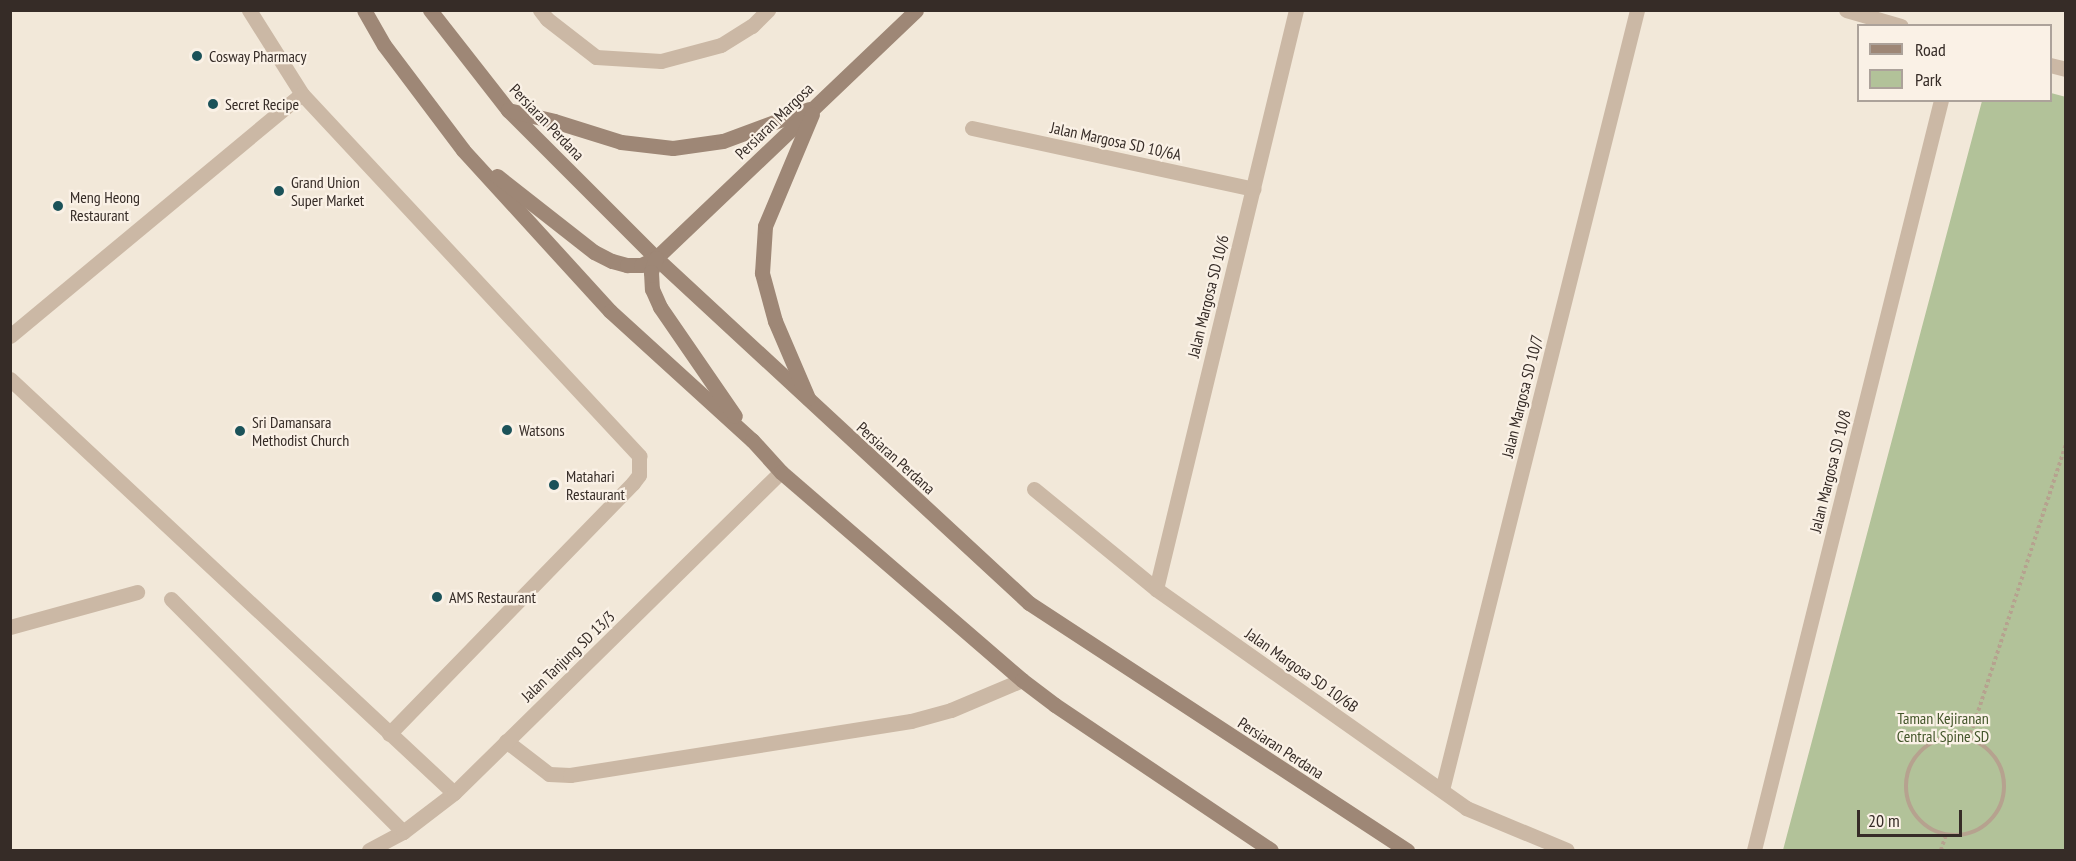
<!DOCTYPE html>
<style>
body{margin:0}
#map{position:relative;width:2076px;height:861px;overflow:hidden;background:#f2e8d9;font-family:"PT Sans Narrow",sans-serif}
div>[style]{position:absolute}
.green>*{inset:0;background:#b2c299}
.path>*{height:4px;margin-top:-2px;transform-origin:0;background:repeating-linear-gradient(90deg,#b6a28f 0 3px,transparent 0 6px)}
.path>.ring{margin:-2px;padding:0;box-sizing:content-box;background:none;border:4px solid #b6a28f;border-radius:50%}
.lane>*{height:15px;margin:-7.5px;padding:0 7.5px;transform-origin:7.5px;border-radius:7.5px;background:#cbb8a5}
.street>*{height:15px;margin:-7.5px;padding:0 7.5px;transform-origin:7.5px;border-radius:7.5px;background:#cbb8a5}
.secondary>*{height:15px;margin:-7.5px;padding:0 7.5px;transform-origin:7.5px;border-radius:7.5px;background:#9e8776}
.dots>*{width:16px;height:16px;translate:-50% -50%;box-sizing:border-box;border:3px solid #faf1e6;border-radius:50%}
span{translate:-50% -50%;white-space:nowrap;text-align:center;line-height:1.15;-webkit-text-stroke:4.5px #faf1e6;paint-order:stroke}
.poi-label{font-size:16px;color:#362c27}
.left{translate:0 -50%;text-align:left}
.street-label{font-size:16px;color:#362c27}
.park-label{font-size:16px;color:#43552a}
.frame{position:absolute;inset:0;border:12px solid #362c27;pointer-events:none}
.legend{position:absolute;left:1857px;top:24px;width:195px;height:78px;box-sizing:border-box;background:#faf1e6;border:2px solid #aca29a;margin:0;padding:8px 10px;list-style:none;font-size:18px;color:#362c27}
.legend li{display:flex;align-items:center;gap:12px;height:30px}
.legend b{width:30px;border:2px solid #aca29a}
.scale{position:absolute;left:1857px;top:810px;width:105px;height:27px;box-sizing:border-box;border:3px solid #362c27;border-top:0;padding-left:8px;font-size:18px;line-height:21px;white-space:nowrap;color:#362c27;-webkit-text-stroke:4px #faf1e6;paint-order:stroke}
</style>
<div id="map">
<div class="green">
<i style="clip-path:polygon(2051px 93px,2066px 97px,2065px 850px,1783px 850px,1982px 101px,2050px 100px)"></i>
</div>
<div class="path">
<i class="ring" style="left:1906px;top:737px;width:94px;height:94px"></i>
<i style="left:1969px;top:739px;width:311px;rotate:-71.8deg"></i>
<i style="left:1941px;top:850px;width:16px;rotate:-72deg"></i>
</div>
<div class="lane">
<i style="left:10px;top:336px;width:379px;rotate:-39.7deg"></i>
<i style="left:171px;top:599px;width:329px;rotate:45.1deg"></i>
<i style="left:506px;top:741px;width:54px;rotate:37.5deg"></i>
<i style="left:549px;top:774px;width:21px;rotate:3deg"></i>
<i style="left:570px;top:775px;width:345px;rotate:-9deg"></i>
<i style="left:911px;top:721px;width:41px;rotate:-15.4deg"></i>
<i style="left:951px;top:710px;width:77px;rotate:-22.9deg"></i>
</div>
<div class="street">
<i style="left:249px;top:10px;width:99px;rotate:57.8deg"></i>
<i style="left:302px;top:94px;width:495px;rotate:47deg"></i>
<i style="left:639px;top:456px;width:19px;rotate:90deg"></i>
<i style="left:639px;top:475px;width:10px;rotate:127deg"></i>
<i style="left:633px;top:483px;width:350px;rotate:134.2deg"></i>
<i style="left:540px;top:10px;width:11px;rotate:52deg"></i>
<i style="left:547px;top:19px;width:62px;rotate:37.8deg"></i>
<i style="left:596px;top:57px;width:65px;rotate:3.5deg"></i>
<i style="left:661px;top:61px;width:62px;rotate:-14.9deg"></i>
<i style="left:721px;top:45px;width:36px;rotate:-32deg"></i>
<i style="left:752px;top:26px;width:23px;rotate:-45deg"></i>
<i style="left:1846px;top:10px;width:57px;rotate:16.2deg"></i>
<i style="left:2050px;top:65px;width:16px;rotate:14deg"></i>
<i style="left:972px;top:128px;width:288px;rotate:12.2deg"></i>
<i style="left:10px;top:379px;width:607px;rotate:43deg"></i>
<i style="left:1034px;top:489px;width:158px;rotate:39.3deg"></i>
<i style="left:1156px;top:589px;width:380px;rotate:35.2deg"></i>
<i style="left:1466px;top:808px;width:109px;rotate:22.6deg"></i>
<i style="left:1156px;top:589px;width:596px;rotate:-76.41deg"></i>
<i style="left:10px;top:627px;width:132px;rotate:-15.4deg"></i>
<i style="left:1442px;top:790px;width:804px;rotate:-75.96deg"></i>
<i style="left:369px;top:850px;width:38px;rotate:-28deg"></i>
<i style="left:403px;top:832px;width:64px;rotate:-37.4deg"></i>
<i style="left:454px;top:793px;width:458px;rotate:-44.5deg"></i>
<i style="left:1754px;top:850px;width:773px;rotate:-76deg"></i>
</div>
<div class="secondary">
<i style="left:364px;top:10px;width:40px;rotate:60.3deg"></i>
<i style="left:384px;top:45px;width:131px;rotate:53deg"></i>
<i style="left:463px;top:150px;width:218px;rotate:47.6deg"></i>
<i style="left:610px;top:311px;width:192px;rotate:42.3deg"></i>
<i style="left:752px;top:440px;width:43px;rotate:47.8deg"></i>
<i style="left:781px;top:472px;width:318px;rotate:40.8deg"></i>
<i style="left:1022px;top:680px;width:41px;rotate:37.1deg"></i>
<i style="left:1055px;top:705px;width:260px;rotate:33.9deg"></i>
<i style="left:430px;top:10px;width:127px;rotate:52deg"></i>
<i style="left:508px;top:110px;width:209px;rotate:45deg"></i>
<i style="left:656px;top:258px;width:508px;rotate:42.77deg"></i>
<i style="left:1029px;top:603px;width:452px;rotate:33.2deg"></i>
<i style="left:508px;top:110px;width:47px;rotate:13.4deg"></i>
<i style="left:554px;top:121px;width:70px;rotate:17.4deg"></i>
<i style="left:621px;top:142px;width:52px;rotate:6.6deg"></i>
<i style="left:673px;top:148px;width:50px;rotate:-8deg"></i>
<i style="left:723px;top:141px;width:92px;rotate:-20.4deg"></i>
<i style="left:497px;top:176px;width:123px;rotate:38.1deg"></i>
<i style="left:594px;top:252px;width:20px;rotate:27deg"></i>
<i style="left:612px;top:261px;width:16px;rotate:15deg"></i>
<i style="left:627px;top:265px;width:14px"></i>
<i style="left:641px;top:265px;width:17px;rotate:-25deg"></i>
<i style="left:656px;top:258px;width:359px;rotate:-43.6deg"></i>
<i style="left:656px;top:258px;width:15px;rotate:110deg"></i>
<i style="left:651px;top:272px;width:17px;rotate:87deg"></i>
<i style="left:652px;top:289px;width:20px;rotate:66deg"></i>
<i style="left:660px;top:307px;width:132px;rotate:55.5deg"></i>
<i style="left:808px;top:398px;width:84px;rotate:-113.2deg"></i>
<i style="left:775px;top:321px;width:50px;rotate:-105.2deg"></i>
<i style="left:762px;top:273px;width:47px;rotate:-86.3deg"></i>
<i style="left:765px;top:226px;width:121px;rotate:-67.2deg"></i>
</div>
<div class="dots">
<i style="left:197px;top:56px;background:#1b5259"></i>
<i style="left:213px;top:104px;background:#1b5259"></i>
<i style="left:279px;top:191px;background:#1b5259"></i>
<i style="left:58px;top:206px;background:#1b5259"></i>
<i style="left:507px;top:430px;background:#1b5259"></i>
<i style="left:240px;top:431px;background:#1b5259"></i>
<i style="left:554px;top:485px;background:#1b5259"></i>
<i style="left:437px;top:597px;background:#1b5259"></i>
</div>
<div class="poi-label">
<span class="left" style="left:209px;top:56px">Cosway Pharmacy</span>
<span class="left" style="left:225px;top:104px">Secret Recipe</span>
<span class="left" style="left:291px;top:191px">Grand Union<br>Super Market</span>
<span class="left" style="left:70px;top:206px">Meng Heong<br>Restaurant</span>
<span class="left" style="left:252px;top:431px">Sri Damansara<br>Methodist Church</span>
<span class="left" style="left:519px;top:430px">Watsons</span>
<span class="left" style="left:566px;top:485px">Matahari<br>Restaurant</span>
<span class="left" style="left:449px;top:597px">AMS Restaurant</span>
</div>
<div class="street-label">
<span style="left:774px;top:121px;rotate:-44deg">Persiaran Margosa</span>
<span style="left:547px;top:122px;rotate:46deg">Persiaran Perdana</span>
<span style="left:1116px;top:141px;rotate:12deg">Jalan Margosa SD 10/6A</span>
<span style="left:1208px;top:296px;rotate:-76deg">Jalan Margosa SD 10/6</span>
<span style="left:1522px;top:396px;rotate:-76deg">Jalan Margosa SD 10/7</span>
<span style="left:896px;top:458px;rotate:42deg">Persiaran Perdana</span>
<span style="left:1830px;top:471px;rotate:-76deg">Jalan Margosa SD 10/8</span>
<span style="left:568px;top:656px;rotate:-44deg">Jalan Tanjung SD 13/3</span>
<span style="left:1302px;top:670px;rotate:35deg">Jalan Margosa SD 10/6B</span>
<span style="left:1281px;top:748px;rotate:33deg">Persiaran Perdana</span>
</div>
<div class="park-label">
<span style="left:1943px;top:727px">Taman Kejiranan<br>Central Spine SD</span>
</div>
<div class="frame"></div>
<ul class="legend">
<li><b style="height:8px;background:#9e8776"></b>Road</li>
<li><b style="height:16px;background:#b2c299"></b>Park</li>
</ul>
<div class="scale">20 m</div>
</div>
